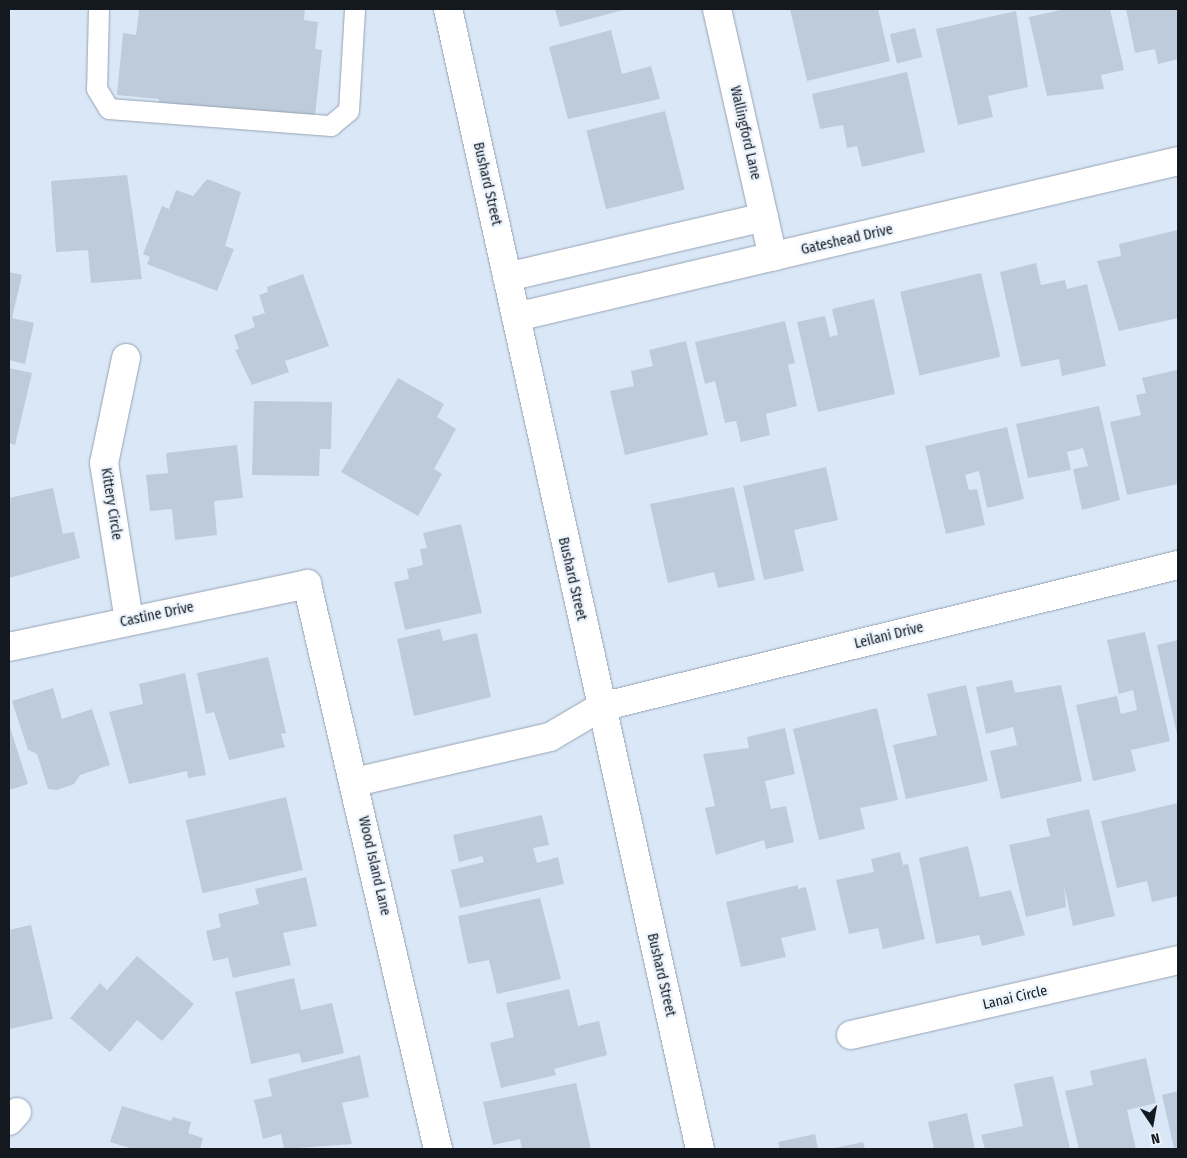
<!DOCTYPE html>
<style>
body{margin:0}
#map{position:relative;width:1187px;height:1158px;overflow:hidden;background:#d9e7f7;font-family:"Fira Sans Condensed",sans-serif}
div>[style]{position:absolute}
.building>*{inset:0;background:#becbdb;transform-origin:0 0}
.roads{filter:drop-shadow(0 0 1px #97a3b2) drop-shadow(0 0 1px #97a3b2)}
.lane>*{height:20px;margin:-10px;padding:0 10px;transform-origin:10px;border-radius:10px;background:#fff}
.street>*{height:28px;margin:-14px;padding:0 14px;transform-origin:14px;border-radius:14px;background:#fff}
.secondary>*{height:28px;margin:-14px;padding:0 14px;transform-origin:14px;border-radius:14px;background:#fff}
span{translate:-50% -50%;white-space:nowrap;text-align:center;line-height:1.15;-webkit-text-stroke:4.5px #ebf3fd;paint-order:stroke}
.street-label{font-size:14px;color:#14191f}
.frame{position:absolute;inset:0;border:10px solid #14191f;pointer-events:none}
.north{position:absolute;left:1127px;top:1098px;width:50px;height:50px;-webkit-text-stroke:4px #ebf3fd;paint-order:stroke;rotate:168deg;font-size:14px;font-weight:700;line-height:20px;text-align:center;color:#14191f}
.north::after{content:'';display:block;margin:auto;width:18px;height:22px;background:#14191f;clip-path:polygon(50% 0,100% 100%,50% 72%,0 100%)}
</style>
<div id="map">
<div class="building">
<i style="clip-path:polygon(139px 9px,305px 9px,304px 20px,318px 22px,315px 49px,322px 50px,315px 116px,158px 107px,159px 99px,117px 95px,123px 33px,136px 35px)"></i>
<i style="clip-path:polygon(555px 9px,627px 9px,560px 27px)"></i>
<i style="clip-path:polygon(790px 9px,878px 9px,890px 61px,807px 81px)"></i>
<i style="clip-path:polygon(1065px 9px,1110px 9px,1124px 70px,1101px 75px,1104px 89px,1047px 96px,1029px 17px)"></i>
<i style="clip-path:polygon(1126px 9px,1178px 9px,1178px 59px,1158px 64px,1155px 49px,1135px 53px)"></i>
<i style="clip-path:polygon(1016px 11px,1028px 87px,988px 96px,993px 117px,958px 125px,936px 29px)"></i>
<i style="left:915px;top:28px;width:30px;height:26px;rotate:76deg"></i>
<i style="clip-path:polygon(611px 30px,622px 74px,651px 66px,660px 99px,568px 119px,549px 47px)"></i>
<i style="clip-path:polygon(907px 72px,925px 152px,862px 167px,857px 146px,847px 148px,843px 125px,820px 129px,812px 94px)"></i>
<i style="left:665px;top:111px;width:81px;height:81px;rotate:76deg"></i>
<i style="clip-path:polygon(127px 175px,142px 279px,91px 283px,88px 250px,56px 252px,51px 181px)"></i>
<i style="clip-path:polygon(207px 179px,241px 192px,225px 246px,234px 249px,217px 291px,147px 264px,150px 257px,143px 254px,162px 206px,169px 209px,176px 190px,193px 196px)"></i>
<i style="clip-path:polygon(1178px 230px,1178px 318px,1119px 331px,1097px 261px,1121px 256px,1119px 244px)"></i>
<i style="clip-path:polygon(1036px 263px,1041px 285px,1065px 280px,1067px 289px,1087px 284px,1106px 366px,1062px 376px,1059px 359px,1021px 367px,1000px 272px)"></i>
<i style="clip-path:polygon(9px 272px,22px 275px,12px 318px,34px 323px,25px 364px,9px 360px)"></i>
<i style="left:981px;top:273px;width:86px;height:83px;rotate:77deg"></i>
<i style="clip-path:polygon(303px 274px,329px 346px,285px 361px,289px 372px,252px 385px,235px 350px,239px 349px,234px 335px,255px 327px,252px 317px,265px 313px,259px 295px,268px 292px,267px 287px)"></i>
<i style="clip-path:polygon(874px 299px,895px 394px,818px 412px,797px 322px,825px 316px,830px 337px,838px 335px,832px 309px)"></i>
<i style="clip-path:polygon(785px 321px,795px 363px,788px 365px,797px 406px,766px 414px,770px 435px,741px 442px,736px 421px,725px 423px,715px 381px,705px 384px,695px 342px)"></i>
<i style="clip-path:polygon(686px 341px,708px 435px,625px 455px,610px 391px,634px 386px,631px 371px,653px 366px,649px 350px)"></i>
<i style="clip-path:polygon(1178px 363px,1178px 484px,1127px 495px,1110px 422px,1141px 415px,1136px 395px,1146px 393px,1142px 378px,1177px 370px)"></i>
<i style="clip-path:polygon(9px 368px,32px 373px,15px 445px,9px 443px)"></i>
<i style="clip-path:polygon(398px 378px,444px 404px,437px 417px,456px 429px,434px 469px,442px 474px,418px 516px,341px 472px)"></i>
<i style="clip-path:polygon(254px 401px,332px 402px,331px 449px,320px 449px,319px 476px,252px 475px)"></i>
<i style="clip-path:polygon(1099px 406px,1120px 500px,1082px 510px,1073px 469px,1088px 466px,1083px 448px,1067px 452px,1071px 470px,1028px 478px,1016px 424px)"></i>
<i style="clip-path:polygon(1007px 427px,1024px 499px,987px 508px,979px 471px,965px 475px,969px 490px,977px 489px,985px 525px,946px 534px,925px 446px)"></i>
<i style="clip-path:polygon(237px 445px,243px 498px,214px 501px,217px 535px,175px 540px,172px 509px,150px 511px,146px 475px,168px 473px,166px 453px)"></i>
<i style="clip-path:polygon(826px 467px,838px 520px,794px 530px,804px 571px,764px 580px,743px 486px)"></i>
<i style="clip-path:polygon(734px 487px,755px 580px,718px 588px,714px 572px,668px 583px,650px 504px)"></i>
<i style="clip-path:polygon(53px 488px,63px 534px,74px 532px,80px 558px,9px 578px,9px 498px)"></i>
<i style="clip-path:polygon(461px 524px,482px 613px,405px 630px,394px 582px,409px 579px,407px 569px,423px 565px,420px 549px,427px 548px,423px 533px)"></i>
<i style="clip-path:polygon(440px 629px,443px 641px,477px 633px,491px 697px,414px 716px,397px 639px)"></i>
<i style="clip-path:polygon(1145px 632px,1170px 741px,1131px 750px,1136px 771px,1093px 781px,1076px 705px,1117px 696px,1121px 714px,1137px 710px,1133px 690px,1119px 694px,1107px 640px)"></i>
<i style="clip-path:polygon(1178px 640px,1178px 734px,1177px 734px,1157px 645px)"></i>
<i style="clip-path:polygon(268px 657px,286px 733px,281px 734px,285px 747px,229px 760px,214px 712px,206px 714px,197px 673px)"></i>
<i style="clip-path:polygon(185px 673px,206px 775px,188px 778px,187px 771px,129px 784px,109px 712px,143px 704px,139px 684px)"></i>
<i style="clip-path:polygon(1012px 680px,1015px 693px,1061px 685px,1082px 781px,1001px 799px,990px 751px,1017px 745px,1013px 727px,986px 734px,976px 687px)"></i>
<i style="clip-path:polygon(966px 685px,988px 781px,906px 799px,893px 745px,937px 735px,927px 694px)"></i>
<i style="clip-path:polygon(53px 688px,62px 719px,92px 709px,110px 765px,80px 775px,74px 784px,57px 790px,48px 789px,37px 754px,28px 750px,12px 701px)"></i>
<i style="clip-path:polygon(877px 708px,898px 800px,860px 808px,865px 829px,819px 840px,793px 729px)"></i>
<i style="clip-path:polygon(9px 724px,28px 784px,9px 790px)"></i>
<i style="clip-path:polygon(785px 728px,795px 774px,765px 781px,771px 809px,786px 806px,794px 842px,766px 849px,764px 840px,716px 855px,705px 808px,715px 806px,703px 754px,749px 748px,747px 737px)"></i>
<i style="left:286px;top:797px;width:75px;height:103px;rotate:77deg"></i>
<i style="clip-path:polygon(1178px 803px,1178px 896px,1152px 902px,1147px 881px,1117px 888px,1101px 821px)"></i>
<i style="clip-path:polygon(1089px 809px,1115px 916px,1073px 926px,1064px 886px,1066px 907px,1026px 917px,1009px 845px,1050px 836px,1046px 819px)"></i>
<i style="clip-path:polygon(542px 815px,549px 845px,533px 848px,537px 863px,558px 857px,564px 884px,460px 908px,451px 870px,484px 862px,482px 856px,459px 862px,453px 835px)"></i>
<i style="clip-path:polygon(968px 846px,980px 897px,1011px 890px,1025px 935px,982px 946px,979px 935px,936px 944px,919px 858px)"></i>
<i style="clip-path:polygon(900px 852px,903px 865px,908px 864px,925px 939px,883px 949px,878px 928px,849px 934px,836px 880px,874px 872px,871px 859px)"></i>
<i style="clip-path:polygon(306px 877px,317px 926px,283px 933px,291px 965px,233px 978px,228px 958px,213px 961px,206px 931px,221px 927px,218px 914px,259px 904px,255px 889px)"></i>
<i style="clip-path:polygon(798px 885px,798px 889px,806px 887px,816px 930px,781px 938px,786px 957px,741px 967px,726px 902px)"></i>
<i style="clip-path:polygon(540px 898px,561px 979px,497px 994px,489px 960px,468px 964px,458px 916px)"></i>
<i style="clip-path:polygon(31px 925px,53px 1019px,10px 1029px,9px 930px)"></i>
<i style="clip-path:polygon(137px 956px,194px 1004px,162px 1041px,137px 1020px,110px 1052px,70px 1018px,100px 983px,107px 990px)"></i>
<i style="clip-path:polygon(294px 978px,301px 1010px,332px 1003px,344px 1053px,302px 1063px,299px 1053px,251px 1064px,235px 992px)"></i>
<i style="clip-path:polygon(569px 989px,578px 1026px,599px 1021px,607px 1055px,554px 1069px,556px 1075px,501px 1088px,490px 1043px,514px 1037px,506px 1003px)"></i>
<i style="clip-path:polygon(360px 1055px,369px 1097px,342px 1103px,352px 1144px,284px 1149px,281px 1134px,263px 1139px,254px 1100px,272px 1096px,268px 1079px)"></i>
<i style="clip-path:polygon(1146px 1058px,1156px 1103px,1127px 1110px,1136px 1149px,1079px 1149px,1065px 1091px,1093px 1085px,1090px 1071px)"></i>
<i style="clip-path:polygon(1053px 1076px,1070px 1149px,985px 1149px,981px 1135px,1023px 1126px,1014px 1084px)"></i>
<i style="clip-path:polygon(576px 1083px,591px 1149px,522px 1149px,520px 1139px,493px 1145px,483px 1102px)"></i>
<i style="clip-path:polygon(1178px 1091px,1178px 1147px,1174px 1148px,1162px 1095px)"></i>
<i style="clip-path:polygon(122px 1106px,171px 1121px,173px 1117px,191px 1122px,188px 1133px,203px 1138px,200px 1149px,133px 1149px,110px 1142px)"></i>
<i style="clip-path:polygon(967px 1113px,975px 1149px,934px 1149px,928px 1122px)"></i>
<i style="clip-path:polygon(815px 1134px,818px 1149px,780px 1149px,778px 1142px)"></i>
<i style="clip-path:polygon(863px 1142px,865px 1149px,835px 1149px,835px 1148px)"></i>
</div>
<div class="roads">
<div class="lane">
<i style="left:99px;top:9px;width:80px;rotate:91.4deg"></i>
<i style="left:97px;top:89px;width:23px;rotate:59deg"></i>
<i style="left:109px;top:109px;width:223px;rotate:4.4deg"></i>
<i style="left:331px;top:126px;width:23px;rotate:-40deg"></i>
<i style="left:349px;top:111px;width:102px;rotate:-86.6deg"></i>
</div>
<div class="street">
<i style="left:717px;top:9px;width:254px;rotate:77.3deg"></i>
<i style="left:507px;top:277px;width:264px;rotate:-13.1deg"></i>
<i style="left:516px;top:317px;width:680px;rotate:-13.26deg"></i>
<i style="left:126px;top:358px;width:107px;rotate:101.8deg"></i>
<i style="left:104px;top:463px;width:159px;rotate:81deg"></i>
<i style="left:9px;top:647px;width:305px;rotate:-11.9deg"></i>
<i style="left:307px;top:584px;width:580px;rotate:76.95deg"></i>
<i style="left:355px;top:782px;width:200px;rotate:-13deg"></i>
<i style="left:550px;top:737px;width:59px;rotate:-30.5deg"></i>
<i style="left:601px;top:707px;width:594px;rotate:-13.83deg"></i>
<i style="left:851px;top:1035px;width:335px;rotate:-12.9deg"></i>
<i style="left:9px;top:1121px;width:12px;rotate:-48deg"></i>
</div>
<div class="secondary">
<i style="left:448px;top:9px;width:1168px;rotate:77.54deg"></i>
</div>
</div>
<div class="street-label">
<span style="left:745px;top:133px;rotate:77deg">Wallingford Lane</span>
<span style="left:487px;top:184px;rotate:77deg">Bushard Street</span>
<span style="left:847px;top:240px;rotate:-13deg">Gateshead Drive</span>
<span style="left:111px;top:504px;rotate:81deg">Kittery Circle</span>
<span style="left:572px;top:579px;rotate:77deg">Bushard Street</span>
<span style="left:157px;top:615px;rotate:-12deg">Castine Drive</span>
<span style="left:889px;top:636px;rotate:-14deg">Leilani Drive</span>
<span style="left:374px;top:866px;rotate:77deg">Wood Island Lane</span>
<span style="left:661px;top:975px;rotate:77deg">Bushard Street</span>
<span style="left:1015px;top:998px;rotate:-13deg">Lanai Circle</span>
</div>
<div class="frame"></div>
<div class="north">N</div>
</div>
